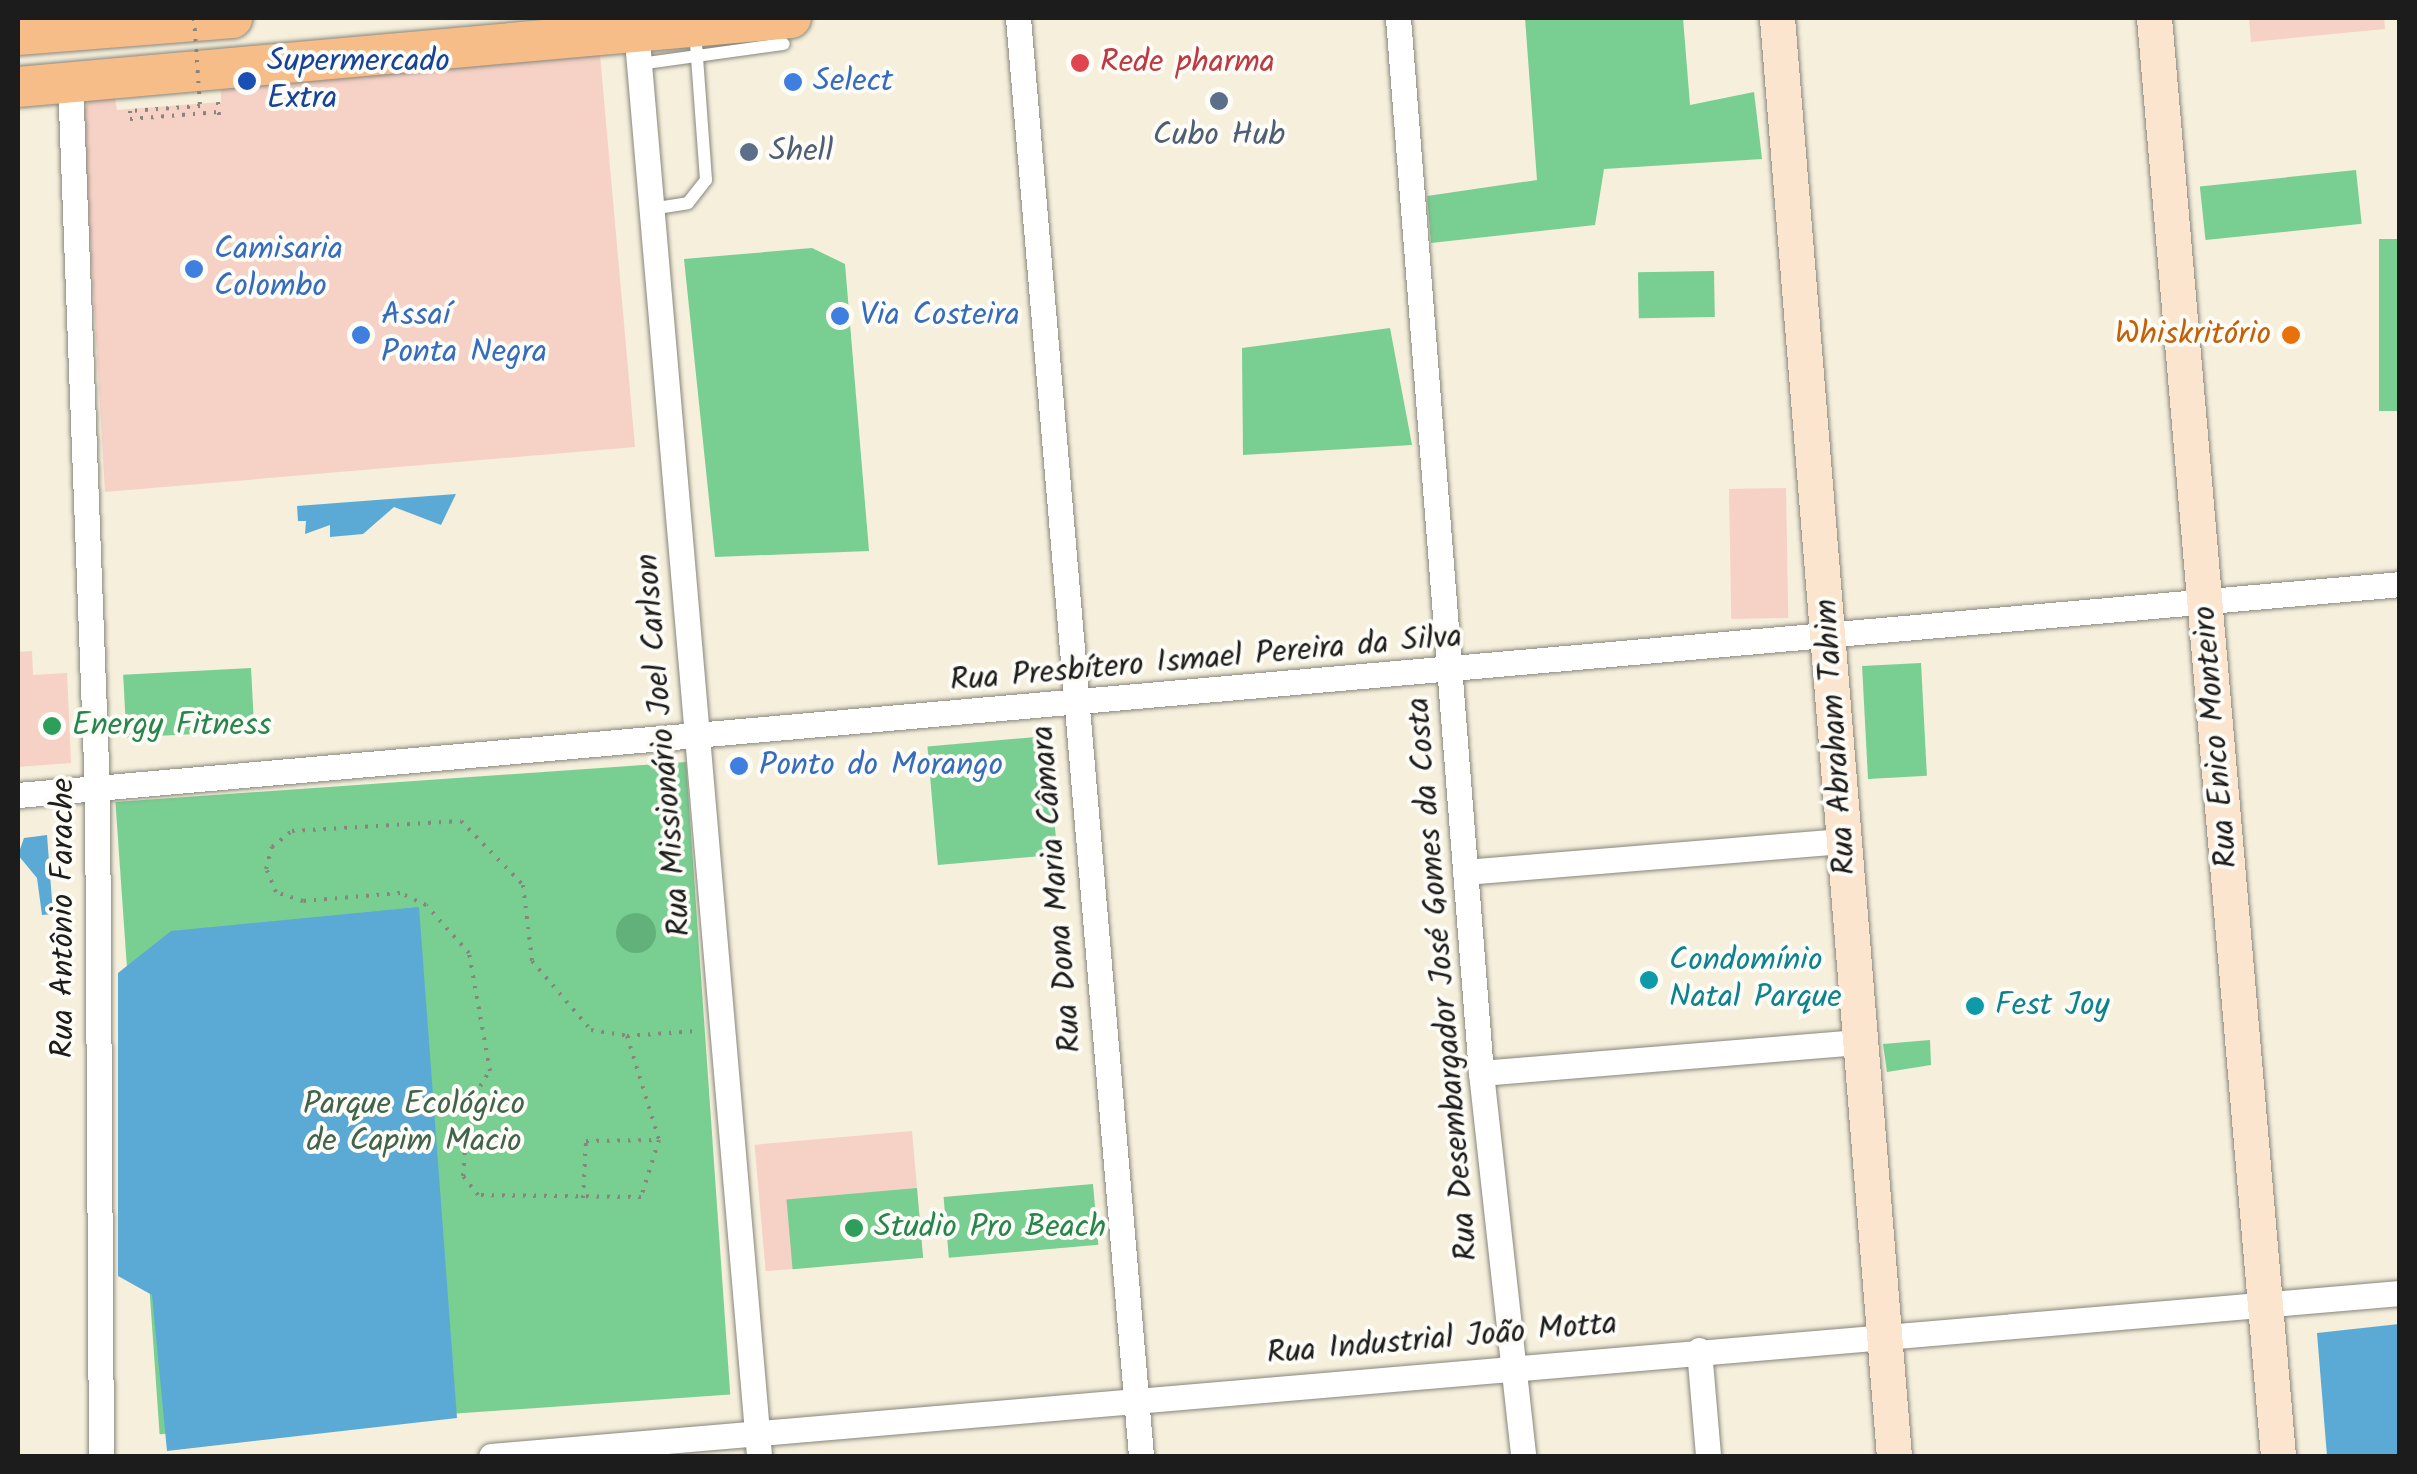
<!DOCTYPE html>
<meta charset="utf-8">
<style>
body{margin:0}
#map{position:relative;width:2417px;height:1474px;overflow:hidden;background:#f5efdc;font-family:Kalam,sans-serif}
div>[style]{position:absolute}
.built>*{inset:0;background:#f6d1c6;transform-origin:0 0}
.green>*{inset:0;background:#79ce91;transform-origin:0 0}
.forest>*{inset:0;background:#62b17b}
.round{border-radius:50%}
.water>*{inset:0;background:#5baad5}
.path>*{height:4px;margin-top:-2px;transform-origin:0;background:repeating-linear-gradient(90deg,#88867c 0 2.5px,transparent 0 10.5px)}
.roads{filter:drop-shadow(0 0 2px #88867c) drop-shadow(0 0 2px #88867c)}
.lane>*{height:12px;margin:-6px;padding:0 6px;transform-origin:6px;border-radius:6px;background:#fff}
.street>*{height:25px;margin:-12.5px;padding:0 12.5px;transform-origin:12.5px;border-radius:12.5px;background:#fff}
.secondary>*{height:35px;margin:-17.5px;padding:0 17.5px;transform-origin:17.5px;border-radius:17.5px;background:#fce5cf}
.primary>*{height:40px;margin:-20px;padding:0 20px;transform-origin:20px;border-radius:20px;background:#f7bd88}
.path-bridge>*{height:4px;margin-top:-2px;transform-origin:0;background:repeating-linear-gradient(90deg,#88867c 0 2.5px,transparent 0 10.5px)}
.dots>*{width:28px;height:28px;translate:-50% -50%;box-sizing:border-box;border:5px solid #fdfcf7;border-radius:50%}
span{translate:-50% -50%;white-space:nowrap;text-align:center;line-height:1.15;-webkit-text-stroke:8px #fdfcf7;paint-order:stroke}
.transit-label{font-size:32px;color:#164399}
.left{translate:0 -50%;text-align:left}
.health-label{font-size:32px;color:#be3a42}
.shop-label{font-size:32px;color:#366cbe}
.service-label{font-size:32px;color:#4e5e75}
.food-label{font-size:32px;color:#c56008}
.right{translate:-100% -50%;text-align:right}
.street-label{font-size:32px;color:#1c1c1c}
.leisure-label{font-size:32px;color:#27864d}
.culture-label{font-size:32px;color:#0d838f}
.park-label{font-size:32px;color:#41634b}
.frame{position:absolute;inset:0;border:20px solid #1c1c1c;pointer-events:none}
</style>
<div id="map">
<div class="built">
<i style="clip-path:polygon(2249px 18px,2384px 18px,2385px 29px,2251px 42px)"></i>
<i style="clip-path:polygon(600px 55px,635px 447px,105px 492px,83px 114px,90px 97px,114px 93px,117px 110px,221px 102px,221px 82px)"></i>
<i style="left:1786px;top:488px;width:130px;height:57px;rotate:89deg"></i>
<i style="clip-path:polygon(32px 651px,33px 675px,67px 673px,71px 763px,18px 767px,18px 652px)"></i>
<i style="left:912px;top:1131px;width:127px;height:158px;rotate:85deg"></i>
</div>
<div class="green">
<i style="clip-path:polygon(1525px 18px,1683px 18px,1690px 105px,1754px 92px,1762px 159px,1604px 169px,1595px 225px,1431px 243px,1427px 196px,1537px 180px)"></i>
<i style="left:2356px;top:170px;width:54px;height:157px;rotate:84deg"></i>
<i style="left:2399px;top:239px;width:172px;height:20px;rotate:90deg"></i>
<i style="clip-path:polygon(812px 248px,845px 264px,869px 551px,715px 557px,684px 259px)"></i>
<i style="left:1714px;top:271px;width:46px;height:76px;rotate:89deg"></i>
<i style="clip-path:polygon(1390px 328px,1412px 445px,1243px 455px,1242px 348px)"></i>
<i style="left:1921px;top:663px;width:113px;height:59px;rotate:87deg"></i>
<i style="left:251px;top:668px;width:63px;height:128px;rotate:87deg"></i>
<i style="left:1047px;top:736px;width:119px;height:120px;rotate:85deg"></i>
<i style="left:686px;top:762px;width:634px;height:572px;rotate:86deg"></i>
<i style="clip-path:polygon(1930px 1040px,1931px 1065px,1887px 1072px,1883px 1044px)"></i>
<i style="left:1093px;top:1184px;width:61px;height:150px;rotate:85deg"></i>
<i style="left:917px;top:1188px;width:70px;height:131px;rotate:85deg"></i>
</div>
<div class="forest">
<i class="round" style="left:616px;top:913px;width:40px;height:40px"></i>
</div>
<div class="water">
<i style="clip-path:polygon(456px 494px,441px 525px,394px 507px,363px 534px,330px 537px,330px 525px,305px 534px,306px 521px,298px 521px,297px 506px)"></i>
<i style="clip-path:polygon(47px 835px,53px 914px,42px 915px,37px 878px,18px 855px,24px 838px)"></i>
<i style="clip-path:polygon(419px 907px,457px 1418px,167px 1451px,152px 1295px,118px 1276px,118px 973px,171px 931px)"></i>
<i style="clip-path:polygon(2399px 1324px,2399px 1456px,2327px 1456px,2317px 1333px)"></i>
</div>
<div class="path">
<i style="left:218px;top:102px;width:16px;rotate:86deg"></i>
<i style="left:200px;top:106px;width:70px;rotate:175.9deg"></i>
<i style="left:130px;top:111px;width:8px;rotate:90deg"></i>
<i style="left:130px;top:119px;width:89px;rotate:-4.5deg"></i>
<i style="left:461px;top:821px;width:89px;rotate:45.9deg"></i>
<i style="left:523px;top:885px;width:77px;rotate:83.2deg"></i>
<i style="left:532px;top:961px;width:91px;rotate:49.5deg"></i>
<i style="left:591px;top:1030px;width:36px;rotate:9deg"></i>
<i style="left:627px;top:1036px;width:109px;rotate:72.9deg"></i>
<i style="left:659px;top:1140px;width:60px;rotate:107.5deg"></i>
<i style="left:641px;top:1197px;width:163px;rotate:-179.3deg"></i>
<i style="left:478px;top:1195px;width:24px;rotate:-128deg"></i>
<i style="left:463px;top:1176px;width:40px;rotate:-85.7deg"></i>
<i style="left:466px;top:1136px;width:32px;rotate:-85deg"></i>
<i style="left:469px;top:1104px;width:39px;rotate:-58deg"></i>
<i style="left:490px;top:1071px;width:120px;rotate:-100.1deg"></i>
<i style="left:469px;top:953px;width:64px;rotate:-131.9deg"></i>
<i style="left:426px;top:905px;width:29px;rotate:-155deg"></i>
<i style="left:400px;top:893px;width:97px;rotate:175.3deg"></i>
<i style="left:303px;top:901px;width:28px;rotate:-162deg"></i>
<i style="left:276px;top:892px;width:25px;rotate:-113deg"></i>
<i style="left:266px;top:869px;width:23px;rotate:-75deg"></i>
<i style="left:272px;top:847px;width:26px;rotate:-39deg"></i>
<i style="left:292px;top:831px;width:169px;rotate:-3.4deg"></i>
<i style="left:627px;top:1036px;width:70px;rotate:-4.1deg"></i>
<i style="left:466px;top:1136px;width:38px"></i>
<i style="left:583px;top:1198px;width:57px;rotate:-87deg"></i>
<i style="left:586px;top:1141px;width:73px;rotate:-0.8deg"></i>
</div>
<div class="roads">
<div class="lane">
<i style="left:639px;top:64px;width:146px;rotate:-7.9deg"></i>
<i style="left:651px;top:209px;width:37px;rotate:-9deg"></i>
<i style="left:688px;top:203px;width:29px;rotate:-52deg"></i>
<i style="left:706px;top:180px;width:149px;rotate:-94.2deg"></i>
</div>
<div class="street">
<i style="left:1018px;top:18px;width:1443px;rotate:85.11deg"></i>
<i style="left:1398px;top:18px;width:1058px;rotate:85.5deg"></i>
<i style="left:1481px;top:1073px;width:385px;rotate:83.7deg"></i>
<i style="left:636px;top:29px;width:1432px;rotate:85.07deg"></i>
<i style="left:70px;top:81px;width:709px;rotate:87.82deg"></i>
<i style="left:97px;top:789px;width:667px;rotate:89.66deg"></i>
<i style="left:18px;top:795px;width:2391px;rotate:-5.06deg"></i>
<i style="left:1465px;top:872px;width:381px;rotate:-4.7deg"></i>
<i style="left:1481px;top:1073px;width:381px;rotate:-4.7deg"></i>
<i style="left:1699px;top:1350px;width:106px;rotate:85.1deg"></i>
<i style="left:491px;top:1456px;width:1916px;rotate:-4.88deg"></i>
</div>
<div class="secondary">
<i style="left:1777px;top:18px;width:1443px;rotate:85.35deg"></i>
<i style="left:2154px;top:18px;width:1443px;rotate:85.07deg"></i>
</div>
<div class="primary">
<i style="left:18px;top:35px;width:215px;rotate:-4.5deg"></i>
<i style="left:18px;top:87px;width:776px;rotate:-5.1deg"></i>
</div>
</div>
<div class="path-bridge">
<i style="left:194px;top:18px;width:88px;rotate:86.1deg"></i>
</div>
<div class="dots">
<i style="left:1080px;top:63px;background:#e0444e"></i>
<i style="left:247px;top:81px;background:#1a4fb4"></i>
<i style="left:793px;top:82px;background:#3f7fe0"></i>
<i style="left:1219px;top:101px;background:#5c6f8a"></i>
<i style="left:749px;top:152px;background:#5c6f8a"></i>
<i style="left:194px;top:269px;background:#3f7fe0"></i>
<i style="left:840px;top:316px;background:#3f7fe0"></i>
<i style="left:361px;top:335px;background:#3f7fe0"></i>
<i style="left:2291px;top:335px;background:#e8710a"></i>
<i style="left:52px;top:726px;background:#2e9e5b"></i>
<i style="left:739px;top:766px;background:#3f7fe0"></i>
<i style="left:1649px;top:980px;background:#0f9aa8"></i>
<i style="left:1975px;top:1006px;background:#0f9aa8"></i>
<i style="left:854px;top:1228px;background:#2e9e5b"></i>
</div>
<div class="transit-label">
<span class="left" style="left:267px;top:81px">Supermercado<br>Extra</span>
</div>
<div class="health-label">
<span class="left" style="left:1100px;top:63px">Rede pharma</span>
</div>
<div class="shop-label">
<span class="left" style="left:813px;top:82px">Select</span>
<span class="left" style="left:214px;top:269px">Camisaria<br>Colombo</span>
<span class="left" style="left:860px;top:316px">Via Costeira</span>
<span class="left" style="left:381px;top:335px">Assaí<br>Ponta Negra</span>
<span class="left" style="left:759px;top:766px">Ponto do Morango</span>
</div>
<div class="service-label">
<span style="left:1219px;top:136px">Cubo Hub</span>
<span class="left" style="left:769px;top:152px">Shell</span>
</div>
<div class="food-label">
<span class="right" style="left:2271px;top:335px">Whiskritório</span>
</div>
<div class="street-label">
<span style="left:1206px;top:660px;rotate:-5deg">Rua Presbítero Ismael Pereira da Silva</span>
<span style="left:1837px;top:737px;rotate:-94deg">Rua Abraham Tahim</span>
<span style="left:2217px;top:737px;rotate:-95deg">Rua Enico Monteiro</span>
<span style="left:665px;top:745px;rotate:-95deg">Rua Missionário Joel Carlson</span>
<span style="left:1058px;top:889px;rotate:-95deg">Rua Dona Maria Câmara</span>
<span style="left:64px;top:918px;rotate:-90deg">Rua Antônio Farache</span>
<span style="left:1444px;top:979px;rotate:-95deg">Rua Desembargador José Gomes da Costa</span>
<span style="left:1442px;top:1340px;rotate:-5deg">Rua Industrial João Motta</span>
</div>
<div class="leisure-label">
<span class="left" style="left:72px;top:726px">Energy Fitness</span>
<span class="left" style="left:874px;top:1228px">Studio Pro Beach</span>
</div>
<div class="culture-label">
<span class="left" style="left:1669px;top:980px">Condomínio<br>Natal Parque</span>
<span class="left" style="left:1995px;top:1006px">Fest Joy</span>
</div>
<div class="park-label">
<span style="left:414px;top:1124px">Parque Ecológico<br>de Capim Macio</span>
</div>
<div class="frame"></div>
</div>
